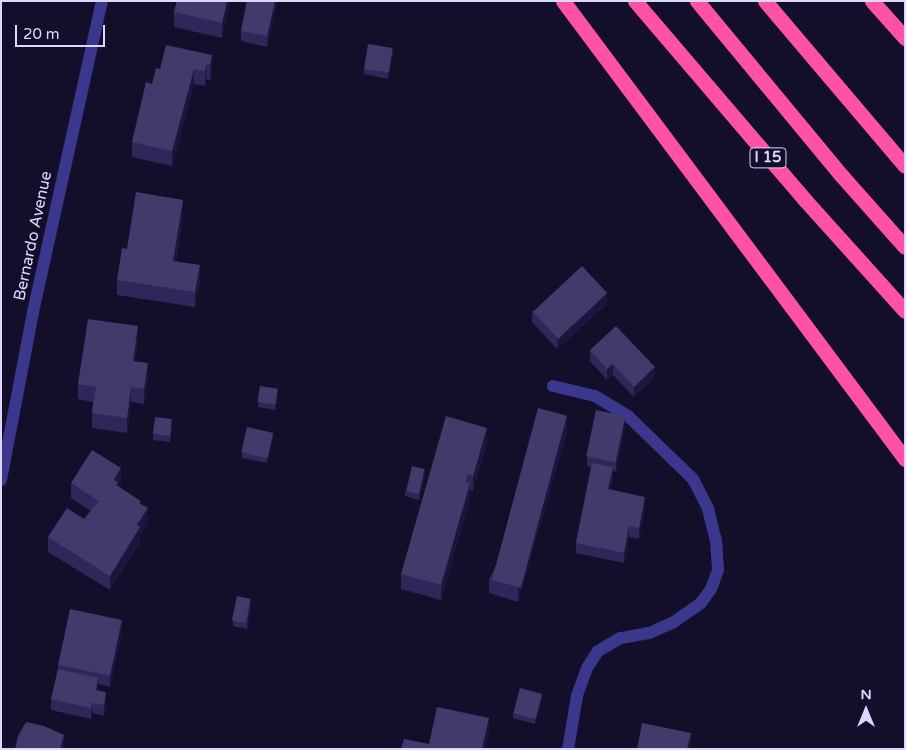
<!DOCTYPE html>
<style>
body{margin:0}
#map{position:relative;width:906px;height:750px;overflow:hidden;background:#130f2a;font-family:"Varela Round",sans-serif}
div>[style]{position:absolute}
.service>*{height:12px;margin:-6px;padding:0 6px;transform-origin:6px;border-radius:6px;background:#3a378c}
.minor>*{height:12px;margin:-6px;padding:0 6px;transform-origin:6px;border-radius:6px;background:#3a378c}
.motorway>*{height:15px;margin:-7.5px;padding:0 7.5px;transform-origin:7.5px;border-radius:7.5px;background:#ff52a5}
.wall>*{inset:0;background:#312659}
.shaded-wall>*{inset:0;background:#1d153e}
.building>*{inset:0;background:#43396a;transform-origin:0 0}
span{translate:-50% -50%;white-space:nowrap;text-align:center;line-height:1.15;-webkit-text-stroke:5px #130f2a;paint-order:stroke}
.shield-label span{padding:1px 4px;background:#130f2a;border:1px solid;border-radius:4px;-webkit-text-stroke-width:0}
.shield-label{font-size:15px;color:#dcd7ff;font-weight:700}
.street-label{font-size:16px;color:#dcd7ff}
.frame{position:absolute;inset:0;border:2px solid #dcd7ff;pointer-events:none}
.north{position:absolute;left:841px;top:685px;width:50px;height:50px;-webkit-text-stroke:4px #130f2a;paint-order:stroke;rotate:0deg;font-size:14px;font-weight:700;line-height:20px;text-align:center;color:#dcd7ff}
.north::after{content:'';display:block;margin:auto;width:18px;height:22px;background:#dcd7ff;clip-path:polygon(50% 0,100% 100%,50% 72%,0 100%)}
.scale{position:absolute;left:15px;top:25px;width:90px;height:22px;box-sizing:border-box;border:2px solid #dcd7ff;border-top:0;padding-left:6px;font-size:15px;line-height:18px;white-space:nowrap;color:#dcd7ff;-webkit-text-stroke:4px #130f2a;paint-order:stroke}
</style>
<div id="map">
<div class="service">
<i style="left:553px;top:386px;width:43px;rotate:13.4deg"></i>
<i style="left:595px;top:396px;width:39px;rotate:31deg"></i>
<i style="left:628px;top:416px;width:91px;rotate:44.1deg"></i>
<i style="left:693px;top:479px;width:34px;rotate:63deg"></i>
<i style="left:708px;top:509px;width:32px;rotate:76deg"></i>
<i style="left:716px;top:540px;width:30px;rotate:86deg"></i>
<i style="left:718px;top:570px;width:20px;rotate:110deg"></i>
<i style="left:711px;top:589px;width:17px;rotate:126deg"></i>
<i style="left:701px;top:603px;width:33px;rotate:145deg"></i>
<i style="left:674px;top:622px;width:27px;rotate:156deg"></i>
<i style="left:649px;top:633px;width:29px;rotate:170deg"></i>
<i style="left:620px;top:638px;width:26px;rotate:149deg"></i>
<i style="left:598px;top:651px;width:20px;rotate:123deg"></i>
<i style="left:587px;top:668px;width:30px;rotate:110deg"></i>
<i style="left:577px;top:696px;width:54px;rotate:99.6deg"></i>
</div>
<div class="minor">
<i style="left:1px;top:480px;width:171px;rotate:-79.2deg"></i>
<i style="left:33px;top:312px;width:319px;rotate:-77.5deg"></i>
</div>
<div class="motorway">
<i style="left:563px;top:1px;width:572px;rotate:53.25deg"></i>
<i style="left:635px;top:1px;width:262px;rotate:49.5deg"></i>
<i style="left:805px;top:200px;width:149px;rotate:48deg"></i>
<i style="left:697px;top:1px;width:226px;rotate:50.4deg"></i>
<i style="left:841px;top:175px;width:96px;rotate:48.4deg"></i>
<i style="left:765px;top:1px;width:216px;rotate:49.7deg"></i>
<i style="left:872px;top:1px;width:50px;rotate:48.3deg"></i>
</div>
<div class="wall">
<i style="clip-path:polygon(177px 1px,230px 1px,222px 38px,174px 27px,174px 12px)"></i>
<i style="clip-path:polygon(247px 1px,277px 1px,267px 47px,241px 41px,241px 31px)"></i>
<i style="clip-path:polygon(393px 53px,388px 79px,364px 74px,364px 69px)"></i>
<i style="clip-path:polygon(212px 55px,212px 70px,210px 80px,206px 79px,205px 86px,194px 84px,172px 166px,132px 157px,132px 142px,152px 84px,160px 69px)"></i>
<i style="clip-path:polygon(183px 215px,176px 261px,200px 280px,195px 307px,117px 295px,117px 280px)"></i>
<i style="clip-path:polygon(607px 304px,557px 349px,532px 322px,532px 311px)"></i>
<i style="clip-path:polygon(138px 341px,135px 361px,148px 378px,144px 404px,131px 402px,127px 433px,92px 428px,92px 413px,93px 402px,78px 399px,78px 384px)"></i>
<i style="clip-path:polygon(590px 350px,655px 377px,634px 397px,613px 375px,607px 380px,590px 361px)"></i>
<i style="clip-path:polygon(278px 395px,275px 410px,258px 407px,258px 402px)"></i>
<i style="clip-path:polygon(172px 425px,170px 442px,153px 440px,153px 434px)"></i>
<i style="clip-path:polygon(625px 426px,616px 472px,613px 471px,613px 478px,610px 490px,645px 507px,639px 539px,629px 537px,624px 563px,576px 553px,576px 543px,591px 467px,587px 466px,587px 456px)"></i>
<i style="clip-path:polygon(567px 431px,518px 602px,489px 593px,489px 579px)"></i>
<i style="clip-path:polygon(273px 438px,267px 463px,242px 458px,242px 453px)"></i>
<i style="clip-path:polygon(487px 443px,473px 491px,470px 490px,470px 498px,441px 600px,401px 589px,401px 574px)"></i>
<i style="clip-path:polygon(425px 474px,419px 500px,405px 496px,405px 491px)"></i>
<i style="clip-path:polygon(71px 483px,121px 483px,119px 487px,141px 504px,148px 523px,140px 535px,140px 542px,110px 590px,48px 552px,48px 537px,84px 519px,91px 511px,71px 498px)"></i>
<i style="clip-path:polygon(251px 604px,247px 629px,233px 626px,233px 621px)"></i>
<i style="clip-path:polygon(122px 631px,110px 687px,98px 684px,98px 690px,106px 702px,104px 716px,92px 713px,91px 719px,51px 710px,51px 699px,58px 669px,58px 665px)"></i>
<i style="clip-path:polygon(542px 699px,535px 724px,513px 718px,513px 713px)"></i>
</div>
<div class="shaded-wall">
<i style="clip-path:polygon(227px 1px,230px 1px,222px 38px,222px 23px)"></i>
<i style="clip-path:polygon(275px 1px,277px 1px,267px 47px,267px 36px)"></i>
<i style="clip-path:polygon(393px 48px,393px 53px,388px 79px,388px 73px)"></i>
<i style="clip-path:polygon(212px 55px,212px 70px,210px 80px,210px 65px)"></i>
<i style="clip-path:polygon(206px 64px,206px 79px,205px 86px,205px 71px)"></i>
<i style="clip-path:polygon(194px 69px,194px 84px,172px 166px,172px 151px)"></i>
<i style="clip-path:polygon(183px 200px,183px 215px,173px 276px,173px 261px)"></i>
<i style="clip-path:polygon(200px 265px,200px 280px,195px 307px,195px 292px)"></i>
<i style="clip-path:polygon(607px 293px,607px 304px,557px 349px,557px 339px)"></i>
<i style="clip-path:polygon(138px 326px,138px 341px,133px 376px,133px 361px)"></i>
<i style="clip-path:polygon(148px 363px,148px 378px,144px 404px,144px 389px)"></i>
<i style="clip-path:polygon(613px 364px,613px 375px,607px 380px,607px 369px)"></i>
<i style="clip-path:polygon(655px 367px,655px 377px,634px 397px,634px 387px)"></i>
<i style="clip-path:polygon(131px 387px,131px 402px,127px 433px,127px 418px)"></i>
<i style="clip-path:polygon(278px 389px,278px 395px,275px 410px,275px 405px)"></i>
<i style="clip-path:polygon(567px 416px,567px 431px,518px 602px,518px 587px)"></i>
<i style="clip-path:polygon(625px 416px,625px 426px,616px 472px,616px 461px)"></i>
<i style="clip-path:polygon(487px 428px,487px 443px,473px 491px,473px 476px)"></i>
<i style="clip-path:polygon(273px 433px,273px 438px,267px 463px,267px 458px)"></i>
<i style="clip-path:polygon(613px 467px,613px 478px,608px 500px,608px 489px)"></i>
<i style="clip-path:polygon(121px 468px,121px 483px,118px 489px,118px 497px,114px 480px)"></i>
<i style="clip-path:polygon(425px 469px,425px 474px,419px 500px,419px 494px)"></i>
<i style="clip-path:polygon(468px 474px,468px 487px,470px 483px,470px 498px,441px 600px,441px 585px)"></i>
<i style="clip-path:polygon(645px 497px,645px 507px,639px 539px,639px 528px)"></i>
<i style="clip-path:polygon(148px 508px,148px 523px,140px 535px,140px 542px,110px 590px,110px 576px,137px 525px)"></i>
<i style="clip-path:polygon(629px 526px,629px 537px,624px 563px,624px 553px)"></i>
<i style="clip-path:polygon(251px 599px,251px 604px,247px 629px,247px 623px)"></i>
<i style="clip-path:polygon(122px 620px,122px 631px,110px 687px,110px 676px)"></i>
<i style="clip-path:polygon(98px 678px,98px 689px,96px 700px,96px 690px)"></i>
<i style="clip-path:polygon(106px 692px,106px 702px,104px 716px,104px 705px)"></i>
<i style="clip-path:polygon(542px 694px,542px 699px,535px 724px,535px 719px)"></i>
<i style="clip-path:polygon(92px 703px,92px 713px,91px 719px,91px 708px)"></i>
<i style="clip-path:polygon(489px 718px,489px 733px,485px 749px,482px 749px)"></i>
<i style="clip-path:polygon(691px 733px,691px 749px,687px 749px)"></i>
<i style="clip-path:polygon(64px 735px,64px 749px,60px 749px)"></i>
</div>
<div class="building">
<i style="clip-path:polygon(177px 1px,227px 1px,222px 23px,174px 12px)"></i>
<i style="clip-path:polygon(247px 1px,275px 1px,267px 36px,241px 31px)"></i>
<i style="left:368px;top:44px;width:25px;height:25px;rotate:9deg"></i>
<i style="clip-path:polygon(166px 45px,212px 55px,210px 65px,206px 64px,205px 71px,194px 69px,172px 151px,132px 142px,146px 82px,152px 84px,156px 68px,160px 69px)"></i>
<i style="clip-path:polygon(136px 192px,183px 200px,173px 261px,200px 265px,195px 292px,117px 280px,122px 248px,127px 249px)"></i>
<i style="left:582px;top:266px;width:37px;height:67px;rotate:47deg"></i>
<i style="clip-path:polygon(88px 319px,138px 326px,133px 361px,148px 363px,144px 389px,131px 387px,127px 418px,92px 413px,96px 387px,78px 384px)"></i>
<i style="clip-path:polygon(616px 326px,655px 367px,634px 387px,613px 364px,607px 369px,590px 350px)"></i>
<i style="left:260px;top:386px;width:18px;height:16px;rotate:9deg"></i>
<i style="left:538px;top:408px;width:30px;height:178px;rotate:15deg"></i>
<i style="left:596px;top:410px;width:30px;height:47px;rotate:12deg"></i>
<i style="clip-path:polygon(446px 416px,487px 428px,473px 476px,468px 474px,466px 482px,470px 483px,441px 585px,401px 574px)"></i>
<i style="left:155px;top:417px;width:17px;height:17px;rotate:7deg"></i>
<i style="left:247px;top:427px;width:27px;height:26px;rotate:13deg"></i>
<i style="clip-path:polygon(92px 450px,121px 468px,114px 480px,118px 482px,116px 485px,141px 501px,139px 503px,148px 508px,137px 525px,140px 527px,110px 576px,48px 537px,67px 508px,84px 519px,99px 501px,71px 483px)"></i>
<i style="clip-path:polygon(592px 463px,613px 467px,608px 489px,645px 497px,639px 528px,629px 526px,624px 553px,576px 543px)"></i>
<i style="left:412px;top:466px;width:13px;height:26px;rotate:13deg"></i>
<i style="left:237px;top:596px;width:14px;height:25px;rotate:12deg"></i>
<i style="left:70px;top:609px;width:53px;height:57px;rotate:12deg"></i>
<i style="clip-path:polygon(58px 669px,98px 678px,96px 690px,106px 692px,104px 705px,92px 703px,91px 708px,51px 699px)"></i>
<i style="left:520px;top:688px;width:23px;height:26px;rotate:15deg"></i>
<i style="clip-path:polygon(437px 707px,489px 718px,482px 749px,483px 749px,401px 749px,404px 739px,429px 744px)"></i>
<i style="clip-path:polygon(26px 722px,44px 726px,64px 735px,60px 749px,15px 749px,18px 736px)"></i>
<i style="clip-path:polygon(642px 723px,691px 733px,687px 749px,637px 749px)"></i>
</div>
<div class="shield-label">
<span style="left:768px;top:158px">I 15</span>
</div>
<div class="street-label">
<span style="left:33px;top:236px;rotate:-78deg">Bernardo Avenue</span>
</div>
<div class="frame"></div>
<div class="north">N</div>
<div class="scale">20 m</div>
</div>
